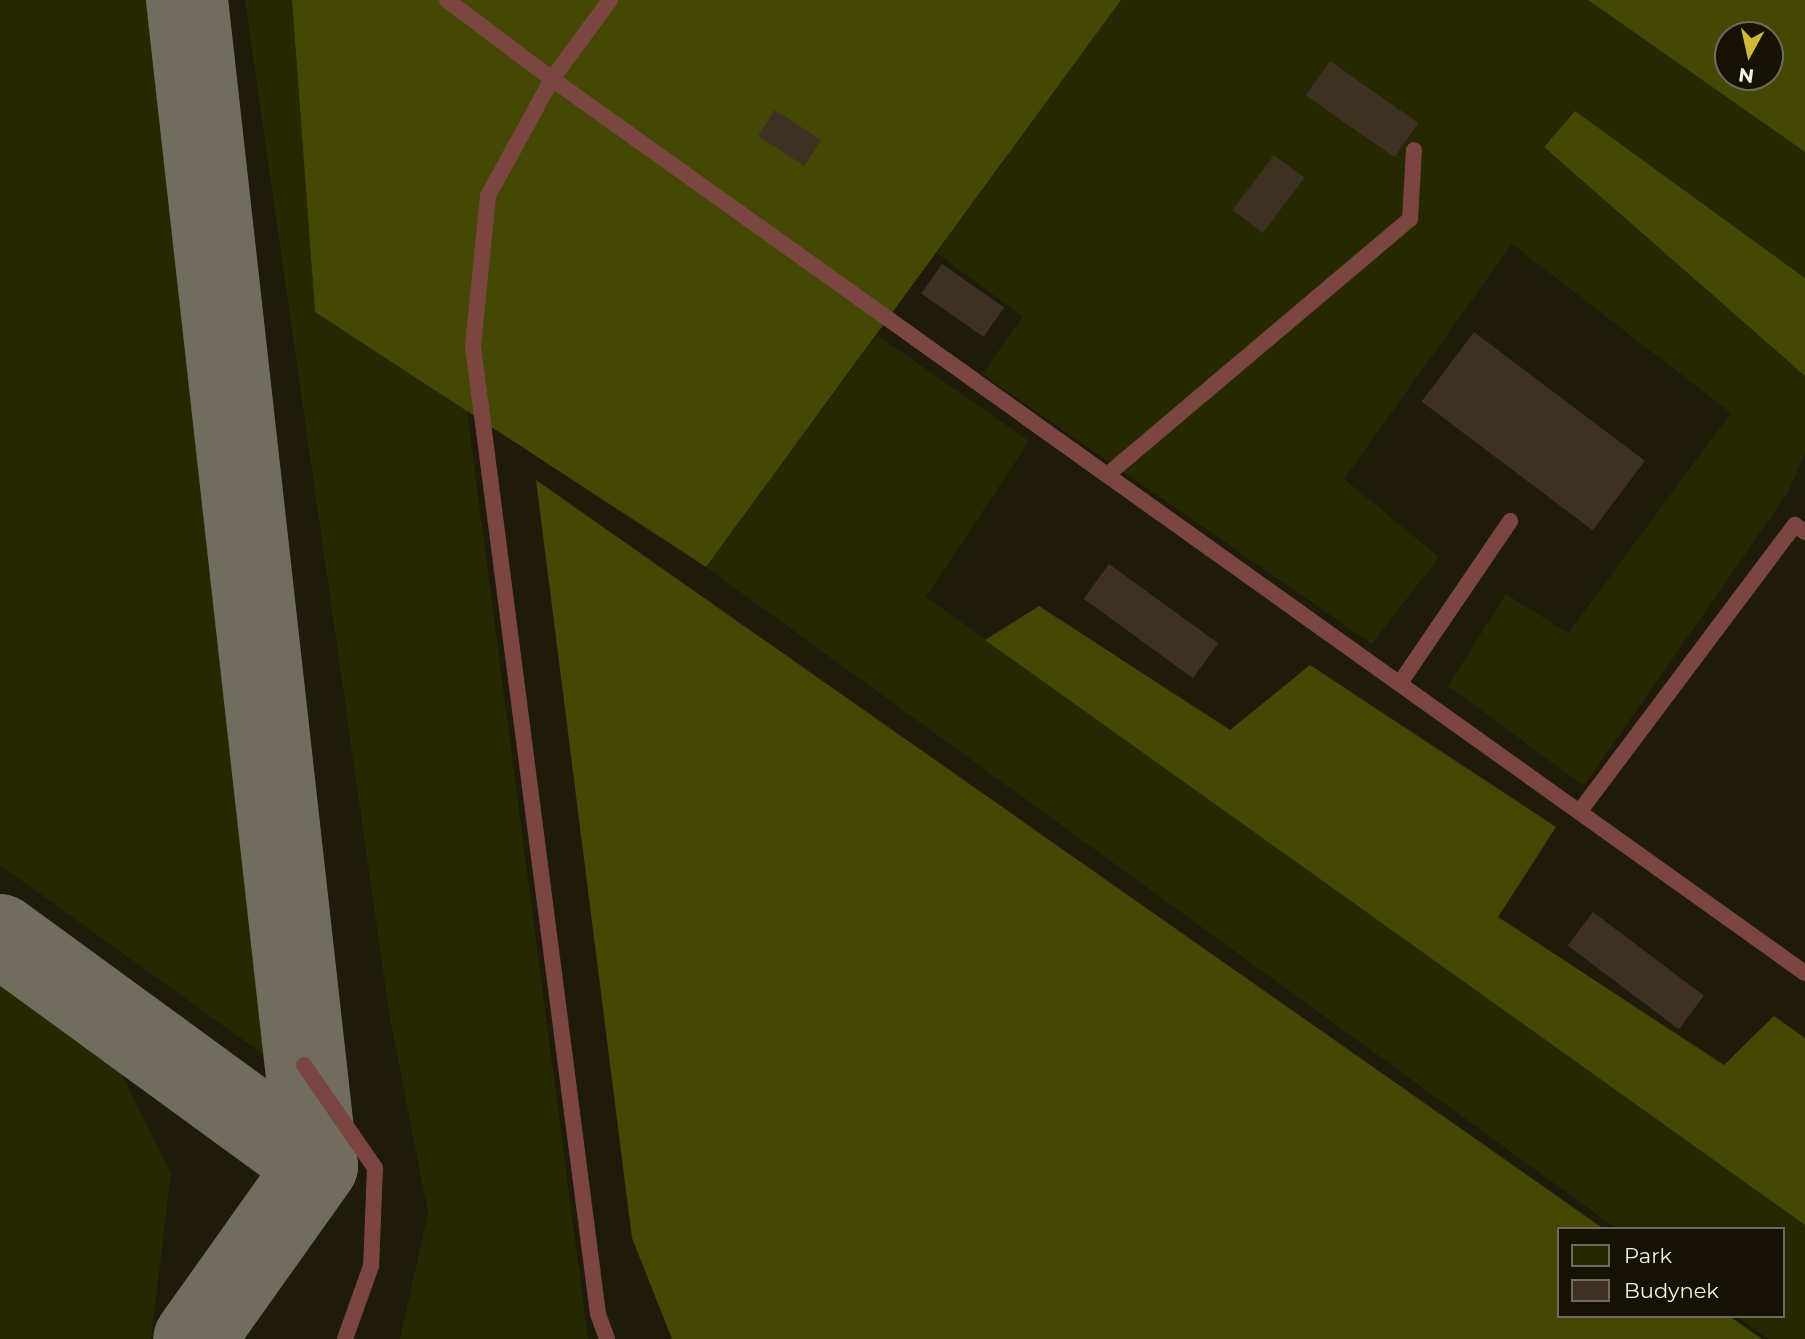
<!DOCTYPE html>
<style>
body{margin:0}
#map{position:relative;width:1805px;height:1339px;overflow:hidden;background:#1e1b0a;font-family:Montserrat,sans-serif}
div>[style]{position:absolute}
.green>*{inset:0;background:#262800}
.forest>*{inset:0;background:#454804}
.taxiway>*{height:82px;margin:-41px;padding:0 41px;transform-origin:41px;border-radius:41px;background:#706c5e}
.building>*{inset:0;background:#3f3024;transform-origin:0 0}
.service>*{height:16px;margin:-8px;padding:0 8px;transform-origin:8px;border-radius:8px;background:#7b4641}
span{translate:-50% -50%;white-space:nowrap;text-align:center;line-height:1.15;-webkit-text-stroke:5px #151203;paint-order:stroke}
.legend{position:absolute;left:1557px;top:1227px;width:228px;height:91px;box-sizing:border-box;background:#151203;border:2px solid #6e6b5e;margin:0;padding:9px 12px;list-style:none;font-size:21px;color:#f3f0e6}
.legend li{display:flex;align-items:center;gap:14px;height:35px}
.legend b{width:35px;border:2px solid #6e6b5e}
.north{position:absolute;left:1714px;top:21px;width:70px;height:70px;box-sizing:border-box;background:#151203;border:2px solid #6e6b5e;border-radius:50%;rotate:188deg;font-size:19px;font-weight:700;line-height:28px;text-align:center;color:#f3f0e6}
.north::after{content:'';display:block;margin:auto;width:24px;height:32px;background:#d0b837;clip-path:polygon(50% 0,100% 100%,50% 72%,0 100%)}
</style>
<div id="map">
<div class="green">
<i style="clip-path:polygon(0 0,159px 0,293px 1076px,0 865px)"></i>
<i style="clip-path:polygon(245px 0,292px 0,315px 312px,467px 411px,588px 1339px,400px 1339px,428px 1213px,390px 1018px)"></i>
<i style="clip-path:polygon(1121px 0,1588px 0,1805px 152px,1805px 278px,1575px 111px,1544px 147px,1805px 376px,1805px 453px,1789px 491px,1584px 786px,1448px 686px,1506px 594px,1568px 633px,1731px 413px,1512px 244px,1344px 479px,1439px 557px,1372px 644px,982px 374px,1023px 317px,937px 253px)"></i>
<i style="clip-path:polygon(877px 335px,1029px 441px,926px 597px,1805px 1225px,1805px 1339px,1768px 1339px,1737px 1316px,1782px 1316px,1782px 1229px,1617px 1229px,706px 567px)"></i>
<i style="clip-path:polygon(0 976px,114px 1058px,171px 1173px,151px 1339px,0 1339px)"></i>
</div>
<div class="forest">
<i style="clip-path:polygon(292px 0,1121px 0,706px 567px,315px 312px)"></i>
<i style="clip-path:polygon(evenodd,1588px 0,1805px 0,1805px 152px,1588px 0,1770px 35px,1770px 77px,1728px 77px,1728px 35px,1770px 35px)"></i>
<i style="clip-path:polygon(1575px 111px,1805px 278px,1805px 376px,1544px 147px)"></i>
<i style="clip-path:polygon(536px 480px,1604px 1229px,1558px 1229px,1558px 1316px,1729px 1316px,1762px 1339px,672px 1339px,632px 1238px)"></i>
<i style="clip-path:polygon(1039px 606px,1230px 730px,1310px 665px,1556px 827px,1498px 917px,1724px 1065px,1774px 1016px,1805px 1038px,1805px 1225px,985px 640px)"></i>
</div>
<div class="taxiway">
<i style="left:187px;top:0;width:1173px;rotate:83.64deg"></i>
<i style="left:317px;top:1166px;width:212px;rotate:125.4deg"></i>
<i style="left:0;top:935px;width:392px;rotate:36.1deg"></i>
</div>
<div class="building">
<i style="left:1330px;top:61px;width:108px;height:42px;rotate:35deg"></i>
<i style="left:775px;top:110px;width:55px;height:31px;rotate:33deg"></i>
<i style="left:1274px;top:155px;width:38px;height:69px;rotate:37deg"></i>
<i style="left:942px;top:264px;width:76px;height:36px;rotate:35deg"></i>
<i style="left:1474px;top:332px;width:214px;height:87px;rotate:37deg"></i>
<i style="left:1109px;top:564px;width:135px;height:43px;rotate:36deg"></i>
<i style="left:1593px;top:912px;width:139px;height:42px;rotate:37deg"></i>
</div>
<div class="service">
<i style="left:447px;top:0;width:131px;rotate:37deg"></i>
<i style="left:552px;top:79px;width:133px;rotate:118.7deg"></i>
<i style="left:488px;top:196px;width:151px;rotate:95.7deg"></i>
<i style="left:473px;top:346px;width:976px;rotate:82.64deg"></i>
<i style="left:598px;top:1314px;width:27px;rotate:70deg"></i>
<i style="left:610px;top:0;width:98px;rotate:126.3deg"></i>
<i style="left:552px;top:79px;width:1539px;rotate:35.51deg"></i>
<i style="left:1107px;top:475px;width:397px;rotate:-40.2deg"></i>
<i style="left:1410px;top:219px;width:69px;rotate:-86.7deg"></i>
<i style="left:1400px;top:683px;width:196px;rotate:-55.8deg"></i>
<i style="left:1580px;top:811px;width:358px;rotate:-53.1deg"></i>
<i style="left:1795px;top:525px;width:12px;rotate:35deg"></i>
<i style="left:304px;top:1065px;width:125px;rotate:55.4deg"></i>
<i style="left:375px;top:1168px;width:98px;rotate:92.3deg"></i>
<i style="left:371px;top:1266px;width:77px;rotate:109.6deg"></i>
</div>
<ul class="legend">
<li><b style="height:19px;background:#262800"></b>Park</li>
<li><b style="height:19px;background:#3f3024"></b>Budynek</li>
</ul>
<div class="north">N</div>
</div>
